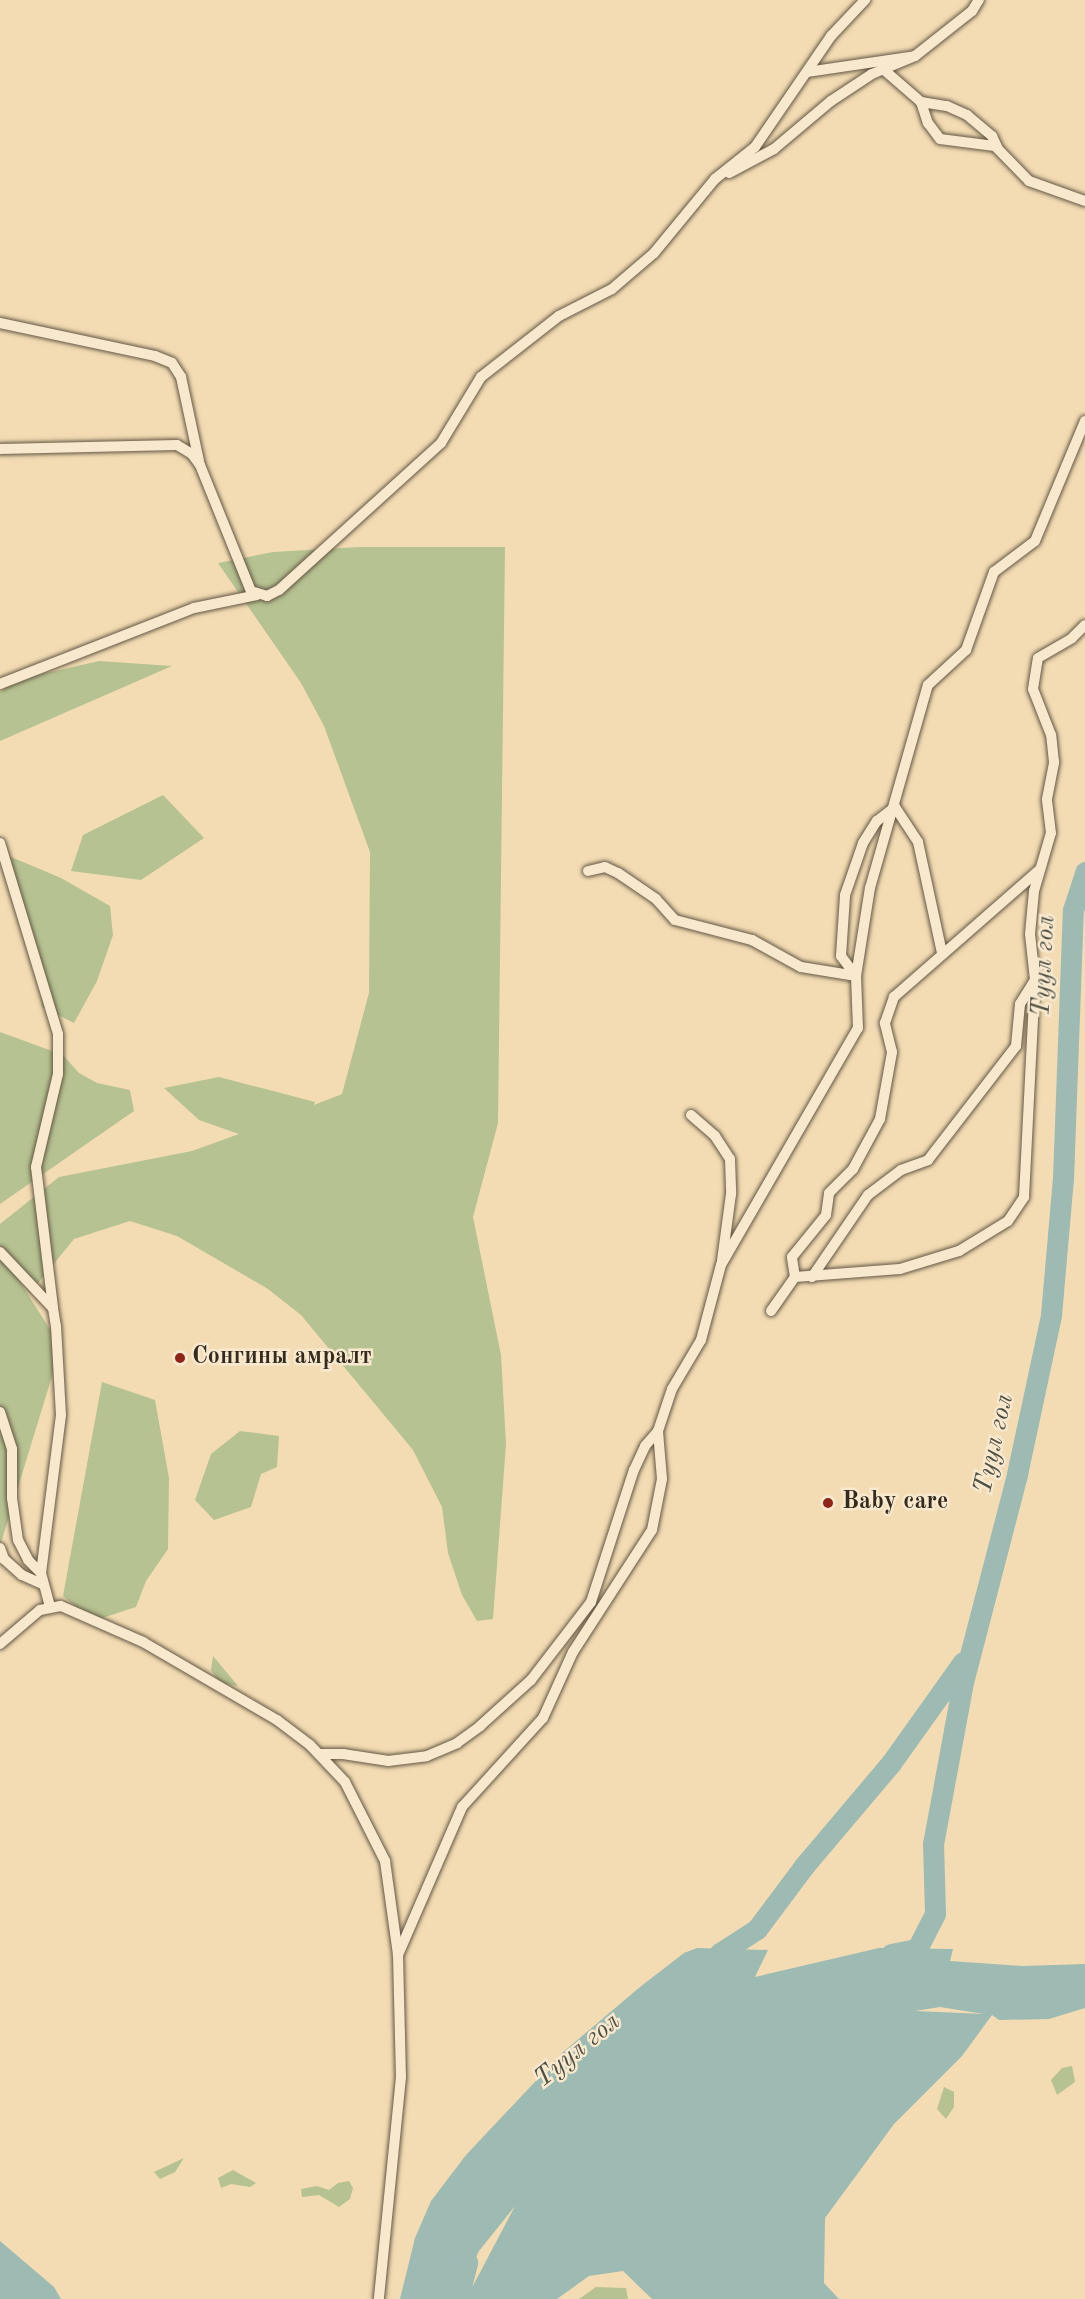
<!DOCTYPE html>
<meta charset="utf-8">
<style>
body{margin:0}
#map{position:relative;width:1085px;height:2299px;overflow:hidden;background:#f3dcb4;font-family:"Old Standard TT",serif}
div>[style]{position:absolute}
.green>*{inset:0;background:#b6c291}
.water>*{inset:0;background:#9dbab3}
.river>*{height:21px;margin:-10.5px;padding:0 10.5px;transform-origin:10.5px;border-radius:10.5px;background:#9dbab3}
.roads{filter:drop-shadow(0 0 2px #645744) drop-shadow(0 0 2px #645744)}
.street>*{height:10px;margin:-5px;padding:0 5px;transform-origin:5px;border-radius:5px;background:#f7e8ce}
.dots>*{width:16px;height:16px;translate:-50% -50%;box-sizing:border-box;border:3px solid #f7e8ce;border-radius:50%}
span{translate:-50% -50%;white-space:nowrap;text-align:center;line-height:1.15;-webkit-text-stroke:5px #f7e8ce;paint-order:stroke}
.poi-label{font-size:24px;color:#342b1e;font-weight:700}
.left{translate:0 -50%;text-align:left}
.water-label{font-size:26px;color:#4e4f43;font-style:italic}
</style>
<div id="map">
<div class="green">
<i style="clip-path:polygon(360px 547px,505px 547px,498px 1123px,473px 1217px,501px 1355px,506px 1444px,493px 1619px,477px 1621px,462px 1595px,448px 1553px,442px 1507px,413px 1450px,301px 1315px,268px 1289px,177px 1236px,130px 1221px,74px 1239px,30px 1293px,17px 1277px,61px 1347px,0 1546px,0 1224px,59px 1177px,192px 1151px,239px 1134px,199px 1120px,164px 1088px,219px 1077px,315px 1102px,314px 1105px,342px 1094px,369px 993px,370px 852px,324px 726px,301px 683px,218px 563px,273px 552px)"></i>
<i style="clip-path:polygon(99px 661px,172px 666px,0 741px,0 692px,16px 680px)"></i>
<i style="clip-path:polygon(163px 795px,204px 838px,141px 880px,71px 871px,83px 835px)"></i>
<i style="clip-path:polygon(4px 854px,61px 878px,110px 906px,113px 935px,97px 981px,74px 1023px,42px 1007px,35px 946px)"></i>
<i style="clip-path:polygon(0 1032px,63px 1055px,79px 1073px,97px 1083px,130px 1090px,134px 1111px,0 1204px)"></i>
<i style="clip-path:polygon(102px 1382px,155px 1400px,169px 1478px,168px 1549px,146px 1581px,136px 1607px,93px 1621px,63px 1596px)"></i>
<i style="clip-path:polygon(240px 1431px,279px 1436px,277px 1467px,261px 1474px,251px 1507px,214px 1520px,195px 1500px,211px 1454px)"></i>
<i style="clip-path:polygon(213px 1656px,238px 1686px,220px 1683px,211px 1670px)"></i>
<i style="clip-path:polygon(1072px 2066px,1075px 2082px,1057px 2095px,1051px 2080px,1062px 2068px)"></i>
<i style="clip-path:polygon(944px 2087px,954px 2092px,954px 2107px,946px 2119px,937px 2109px)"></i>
<i style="clip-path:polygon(184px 2158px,175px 2172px,160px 2179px,154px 2172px)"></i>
<i style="clip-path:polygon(233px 2170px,256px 2183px,250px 2187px,231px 2184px,221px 2188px,218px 2178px)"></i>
<i style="clip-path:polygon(349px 2181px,353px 2188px,350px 2199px,339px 2207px,319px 2195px,302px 2197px,301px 2189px,317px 2186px,329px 2190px,338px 2183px)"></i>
<i style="clip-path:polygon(596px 2287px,626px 2288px,628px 2299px,579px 2299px)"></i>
</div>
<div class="water">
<i style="clip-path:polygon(evenodd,697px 1948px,768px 1950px,755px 1977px,879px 1948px,953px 1949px,950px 1961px,1023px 1966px,1085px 1964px,1085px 2008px,1049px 2019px,999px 2020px,992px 2015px,962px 2056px,894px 2124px,825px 2218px,824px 2283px,839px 2299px,652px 2299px,623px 2271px,589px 2276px,557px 2299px,466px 2299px,515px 2206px,479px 2251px,456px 2299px,400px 2299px,415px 2238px,431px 2201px,466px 2155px,562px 2053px,640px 1987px,684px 1953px,697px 1948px,940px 2007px,984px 2014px,985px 2014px,915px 2011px,940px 2007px)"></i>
<i style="clip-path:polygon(0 2241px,54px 2287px,61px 2299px,0 2299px)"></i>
</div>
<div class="river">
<i style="left:891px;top:1954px;width:26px;rotate:-11deg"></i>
<i style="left:917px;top:1949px;width:39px;rotate:-63deg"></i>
<i style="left:935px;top:1914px;width:70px;rotate:-91.6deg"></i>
<i style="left:933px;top:1844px;width:165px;rotate:-79.5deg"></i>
<i style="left:963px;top:1682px;width:215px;rotate:-75.4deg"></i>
<i style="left:1017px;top:1474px;width:163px;rotate:-77.9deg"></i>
<i style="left:1051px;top:1315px;width:137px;rotate:-85deg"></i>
<i style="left:1063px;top:1179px;width:269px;rotate:-87.9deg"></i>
<i style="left:1073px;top:910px;width:40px;rotate:-72deg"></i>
<i style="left:706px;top:1970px;width:22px;rotate:-51deg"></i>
<i style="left:720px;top:1953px;width:44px;rotate:-33deg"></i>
<i style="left:757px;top:1929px;width:79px;rotate:-53.3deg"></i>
<i style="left:804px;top:1866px;width:135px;rotate:-49.8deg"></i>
<i style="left:891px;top:1763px;width:124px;rotate:-54.5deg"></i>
<i style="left:458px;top:2299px;width:38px;rotate:-76deg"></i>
</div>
<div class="roads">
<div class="street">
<i style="left:883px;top:69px;width:50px;rotate:41deg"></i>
<i style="left:921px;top:102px;width:22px;rotate:72deg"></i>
<i style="left:928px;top:123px;width:20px;rotate:53deg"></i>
<i style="left:940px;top:139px;width:55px;rotate:7.3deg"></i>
<i style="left:995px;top:146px;width:49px;rotate:45.8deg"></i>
<i style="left:1029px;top:181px;width:59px;rotate:19.7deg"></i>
<i style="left:807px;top:72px;width:109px;rotate:-8.4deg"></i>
<i style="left:915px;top:56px;width:73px;rotate:-38.3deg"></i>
<i style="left:972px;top:11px;width:13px;rotate:-58deg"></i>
<i style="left:921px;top:102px;width:26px;rotate:9deg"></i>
<i style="left:947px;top:106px;width:22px;rotate:24deg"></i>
<i style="left:967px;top:115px;width:33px;rotate:40deg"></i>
<i style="left:992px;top:136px;width:14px;rotate:65deg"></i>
<i style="left:729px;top:173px;width:51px;rotate:-28.1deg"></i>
<i style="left:774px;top:149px;width:75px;rotate:-40.1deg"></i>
<i style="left:831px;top:101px;width:49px;rotate:-33.4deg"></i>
<i style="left:872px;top:74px;width:47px;rotate:-22.7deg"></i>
<i style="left:0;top:323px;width:158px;rotate:12deg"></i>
<i style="left:155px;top:356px;width:18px;rotate:22deg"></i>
<i style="left:172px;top:363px;width:17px;rotate:57deg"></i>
<i style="left:181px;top:377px;width:86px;rotate:77.9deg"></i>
<i style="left:0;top:449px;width:177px;rotate:-1.3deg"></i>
<i style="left:177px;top:445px;width:17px;rotate:31deg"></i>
<i style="left:192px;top:454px;width:14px;rotate:54deg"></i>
<i style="left:200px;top:465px;width:136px;rotate:68deg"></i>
<i style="left:251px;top:591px;width:17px;rotate:17deg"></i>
<i style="left:267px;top:596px;width:13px;rotate:-27deg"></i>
<i style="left:279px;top:590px;width:219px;rotate:-42.2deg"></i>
<i style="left:441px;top:443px;width:77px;rotate:-58.8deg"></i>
<i style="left:481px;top:377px;width:99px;rotate:-38deg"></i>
<i style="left:559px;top:316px;width:59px;rotate:-27deg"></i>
<i style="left:612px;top:289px;width:55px;rotate:-40.6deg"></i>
<i style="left:654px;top:253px;width:96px;rotate:-50.5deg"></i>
<i style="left:715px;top:179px;width:51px;rotate:-38.7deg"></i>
<i style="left:755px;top:147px;width:135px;rotate:-55.6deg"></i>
<i style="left:831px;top:36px;width:50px;rotate:-46.6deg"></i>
<i style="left:0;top:684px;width:208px;rotate:-21.4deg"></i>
<i style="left:194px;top:608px;width:64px;rotate:-11.7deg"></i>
<i style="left:0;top:843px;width:200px;rotate:73.1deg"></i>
<i style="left:58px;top:1034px;width:40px;rotate:90deg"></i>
<i style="left:58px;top:1074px;width:96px;rotate:103.3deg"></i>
<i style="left:36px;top:1167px;width:142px;rotate:83.1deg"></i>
<i style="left:588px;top:871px;width:17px;rotate:-13deg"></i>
<i style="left:605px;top:867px;width:14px;rotate:25deg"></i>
<i style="left:618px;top:873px;width:46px;rotate:34.4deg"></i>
<i style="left:656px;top:899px;width:28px;rotate:48deg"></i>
<i style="left:675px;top:920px;width:80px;rotate:14.6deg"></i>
<i style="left:752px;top:940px;width:56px;rotate:28.9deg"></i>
<i style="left:801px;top:967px;width:56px;rotate:9.3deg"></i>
<i style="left:856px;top:976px;width:25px;rotate:-127deg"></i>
<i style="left:841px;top:956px;width:61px;rotate:-86.2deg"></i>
<i style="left:845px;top:895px;width:55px;rotate:-70.9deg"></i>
<i style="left:863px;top:843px;width:26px;rotate:-58deg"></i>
<i style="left:877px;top:821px;width:23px;rotate:-38deg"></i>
<i style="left:895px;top:807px;width:42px;rotate:56.7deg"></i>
<i style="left:918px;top:842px;width:114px;rotate:77.8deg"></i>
<i style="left:691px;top:1115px;width:32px;rotate:41deg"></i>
<i style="left:715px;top:1136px;width:27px;rotate:57deg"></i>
<i style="left:730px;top:1159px;width:35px;rotate:88deg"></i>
<i style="left:731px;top:1194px;width:68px;rotate:97.7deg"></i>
<i style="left:0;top:1252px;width:77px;rotate:46.6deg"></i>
<i style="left:53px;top:1308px;width:18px;rotate:81deg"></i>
<i style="left:56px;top:1326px;width:89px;rotate:86.8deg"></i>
<i style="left:61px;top:1415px;width:159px;rotate:97.2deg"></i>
<i style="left:41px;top:1573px;width:34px;rotate:75deg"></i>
<i style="left:795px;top:1277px;width:105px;rotate:-4.4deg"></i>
<i style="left:900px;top:1269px;width:62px;rotate:-17deg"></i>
<i style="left:959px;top:1251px;width:57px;rotate:-31.5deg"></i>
<i style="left:1008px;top:1221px;width:29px;rotate:-56deg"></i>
<i style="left:1024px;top:1197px;width:217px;rotate:-87.1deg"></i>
<i style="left:1035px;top:980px;width:46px;rotate:-96.2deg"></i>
<i style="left:1030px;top:934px;width:43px;rotate:-84.7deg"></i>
<i style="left:1034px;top:891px;width:60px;rotate:-73.7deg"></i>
<i style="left:1051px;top:833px;width:34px;rotate:-97deg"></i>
<i style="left:1047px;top:799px;width:38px;rotate:-79deg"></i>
<i style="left:1054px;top:762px;width:27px;rotate:-96deg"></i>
<i style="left:1051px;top:735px;width:49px;rotate:-111.4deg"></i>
<i style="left:1033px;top:689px;width:31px;rotate:-81deg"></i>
<i style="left:1038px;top:658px;width:39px;rotate:-30deg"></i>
<i style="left:1072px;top:638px;width:18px;rotate:-45deg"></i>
<i style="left:812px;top:1277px;width:99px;rotate:-55.7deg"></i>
<i style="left:868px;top:1195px;width:41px;rotate:-37.1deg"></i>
<i style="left:901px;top:1170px;width:29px;rotate:-20deg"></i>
<i style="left:928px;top:1160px;width:144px;rotate:-52.3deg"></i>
<i style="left:1016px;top:1046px;width:42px;rotate:-84.6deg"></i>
<i style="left:1020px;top:1004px;width:28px;rotate:-58deg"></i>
<i style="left:771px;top:1311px;width:42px;rotate:-54.8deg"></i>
<i style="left:795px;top:1277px;width:20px;rotate:-99deg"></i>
<i style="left:792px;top:1257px;width:54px;rotate:-51deg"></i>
<i style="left:826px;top:1215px;width:22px;rotate:-82deg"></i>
<i style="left:829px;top:1193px;width:34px;rotate:-45deg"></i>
<i style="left:853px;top:1169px;width:57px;rotate:-61.6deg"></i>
<i style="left:880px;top:1119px;width:68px;rotate:-79.8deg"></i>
<i style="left:892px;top:1052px;width:30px;rotate:-104deg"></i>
<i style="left:885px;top:1023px;width:28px;rotate:-71deg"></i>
<i style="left:894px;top:997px;width:194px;rotate:-41.2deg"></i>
<i style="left:0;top:1412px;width:39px;rotate:72deg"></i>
<i style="left:12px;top:1449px;width:49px;rotate:90deg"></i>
<i style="left:12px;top:1498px;width:42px;rotate:81.9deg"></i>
<i style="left:18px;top:1540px;width:22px;rotate:63deg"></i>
<i style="left:28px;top:1560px;width:18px;rotate:45deg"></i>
<i style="left:0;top:1548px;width:12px;rotate:70deg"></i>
<i style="left:4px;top:1559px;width:24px;rotate:42deg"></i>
<i style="left:22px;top:1575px;width:22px;rotate:24deg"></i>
<i style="left:0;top:1644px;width:52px;rotate:-40.4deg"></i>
<i style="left:40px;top:1610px;width:21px;rotate:-11deg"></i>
<i style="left:61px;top:1606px;width:90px;rotate:23.7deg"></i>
<i style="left:143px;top:1642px;width:155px;rotate:30.2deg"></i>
<i style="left:277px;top:1720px;width:41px;rotate:37.1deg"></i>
<i style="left:310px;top:1745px;width:51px;rotate:46.6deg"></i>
<i style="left:345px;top:1782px;width:89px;rotate:63.1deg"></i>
<i style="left:385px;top:1861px;width:95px;rotate:82.1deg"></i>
<i style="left:398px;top:1955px;width:122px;rotate:88.6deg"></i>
<i style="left:401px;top:2077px;width:223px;rotate:95.7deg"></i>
<i style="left:319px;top:1754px;width:24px"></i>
<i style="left:343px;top:1754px;width:46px;rotate:8.8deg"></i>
<i style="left:388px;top:1761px;width:39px;rotate:-7deg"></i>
<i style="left:427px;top:1756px;width:33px;rotate:-23deg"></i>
<i style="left:457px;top:1743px;width:29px;rotate:-36deg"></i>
<i style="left:480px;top:1726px;width:69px;rotate:-42deg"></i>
<i style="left:531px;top:1680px;width:98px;rotate:-52.4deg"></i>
<i style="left:591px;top:1602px;width:139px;rotate:-72deg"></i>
<i style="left:634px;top:1470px;width:26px;rotate:-65deg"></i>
<i style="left:645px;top:1446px;width:20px;rotate:-49deg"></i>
<i style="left:398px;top:1955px;width:161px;rotate:-66.6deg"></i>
<i style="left:462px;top:1807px;width:120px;rotate:-47.7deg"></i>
<i style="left:543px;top:1718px;width:72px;rotate:-65.6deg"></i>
<i style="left:573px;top:1652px;width:145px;rotate:-57.1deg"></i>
<i style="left:652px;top:1530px;width:52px;rotate:-78.9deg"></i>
<i style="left:662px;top:1479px;width:48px;rotate:-94.8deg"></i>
<i style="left:658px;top:1431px;width:44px;rotate:-71.6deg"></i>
<i style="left:672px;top:1389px;width:57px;rotate:-59.4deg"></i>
<i style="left:701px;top:1340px;width:78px;rotate:-75.1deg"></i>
<i style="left:721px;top:1265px;width:274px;rotate:-60deg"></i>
<i style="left:858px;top:1028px;width:52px;rotate:-92.2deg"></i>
<i style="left:856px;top:976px;width:89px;rotate:-81deg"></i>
<i style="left:870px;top:888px;width:211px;rotate:-74.1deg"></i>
<i style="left:928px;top:685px;width:52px;rotate:-42.6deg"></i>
<i style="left:966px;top:650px;width:83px;rotate:-70.3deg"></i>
<i style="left:994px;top:572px;width:51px;rotate:-37.1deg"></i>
<i style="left:1035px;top:541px;width:130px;rotate:-67.4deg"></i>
</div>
</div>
<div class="dots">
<i style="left:180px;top:1358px;background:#8f2418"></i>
<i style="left:828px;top:1503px;background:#8f2418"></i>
</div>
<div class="poi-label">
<span class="left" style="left:192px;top:1358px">Сонгины амралт</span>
<span class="left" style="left:842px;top:1503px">Baby care</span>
</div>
<div class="water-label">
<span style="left:1045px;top:966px;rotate:-87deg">Туул гол</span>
<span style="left:995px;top:1444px;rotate:-77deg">Туул гол</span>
<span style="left:578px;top:2051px;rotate:-39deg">Туул гол</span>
</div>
</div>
